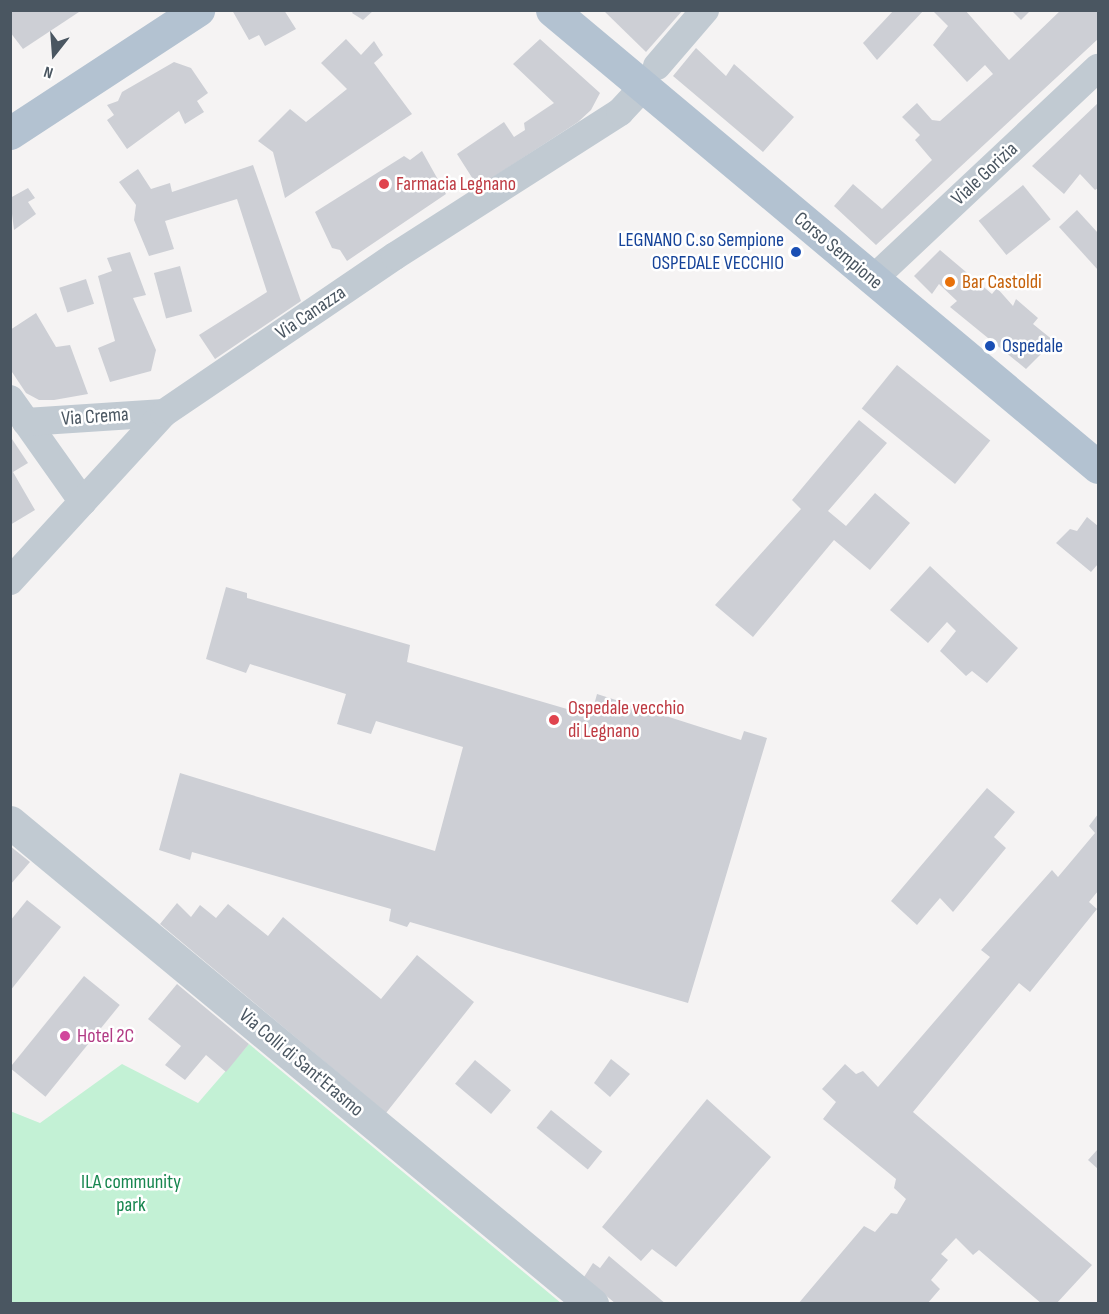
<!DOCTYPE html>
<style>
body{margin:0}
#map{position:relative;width:1109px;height:1314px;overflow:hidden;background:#f5f3f3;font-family:"Sofia Sans Condensed",sans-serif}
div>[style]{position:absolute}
.green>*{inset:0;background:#c3f1d5}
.building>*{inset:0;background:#cdcfd5;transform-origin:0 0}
.minor>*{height:28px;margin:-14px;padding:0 14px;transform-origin:14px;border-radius:14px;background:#c1cad2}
.tertiary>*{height:33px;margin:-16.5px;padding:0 16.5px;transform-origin:16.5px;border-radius:16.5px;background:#c1cad2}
.primary>*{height:33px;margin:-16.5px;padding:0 16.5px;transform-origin:16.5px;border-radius:16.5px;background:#b3c2d1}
.dots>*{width:16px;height:16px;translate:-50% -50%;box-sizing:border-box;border:3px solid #fff;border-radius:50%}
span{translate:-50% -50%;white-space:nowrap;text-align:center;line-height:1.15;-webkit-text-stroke:5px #fff;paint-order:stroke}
.street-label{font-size:20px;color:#4a5661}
.health-label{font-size:20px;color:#be3a42}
.left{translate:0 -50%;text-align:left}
.transit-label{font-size:20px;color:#164399}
.right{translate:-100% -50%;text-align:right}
.food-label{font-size:20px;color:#c56008}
.hotel-label{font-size:20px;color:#b23c85}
.park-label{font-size:20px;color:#17864f}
.frame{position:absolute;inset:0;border:12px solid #4a5661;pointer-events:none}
.north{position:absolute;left:24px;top:24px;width:60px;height:60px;-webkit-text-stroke:4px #fff;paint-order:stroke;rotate:197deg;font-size:16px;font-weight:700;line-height:24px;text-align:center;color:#4a5661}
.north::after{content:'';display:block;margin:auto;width:21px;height:27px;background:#4a5661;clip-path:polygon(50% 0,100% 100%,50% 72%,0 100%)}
</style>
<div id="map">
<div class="green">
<i style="clip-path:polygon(249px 1044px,561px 1303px,11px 1303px,10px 1111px,40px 1123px,122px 1064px,198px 1103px)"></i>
</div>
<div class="building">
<i style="clip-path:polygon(10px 10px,82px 10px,23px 49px,10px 32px)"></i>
<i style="clip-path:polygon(232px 10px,284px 10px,296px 29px,265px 46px,259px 35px,249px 40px)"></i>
<i style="clip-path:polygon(354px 10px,374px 10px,363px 20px,352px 13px)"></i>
<i style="clip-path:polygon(603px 10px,683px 10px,646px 52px)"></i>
<i style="clip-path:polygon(894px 10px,924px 10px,877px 60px,863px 43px)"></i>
<i style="clip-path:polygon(932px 10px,965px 10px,1009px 60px,1061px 10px,1098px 10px,1098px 39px,876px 245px,834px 206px,853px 184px,882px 209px,932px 160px,915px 140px,920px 135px,902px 117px,917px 103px,932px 120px,940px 121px,993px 74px,985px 65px,967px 82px,933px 45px,948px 26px)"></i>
<i style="clip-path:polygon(1011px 10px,1031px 10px,1021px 20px)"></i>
<i style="clip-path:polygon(346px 39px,361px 55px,374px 41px,383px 55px,374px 63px,412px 114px,285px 198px,273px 152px,258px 141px,290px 109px,306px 122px,347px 89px,321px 63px)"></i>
<i style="clip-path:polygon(540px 39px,600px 93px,591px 110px,578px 122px,478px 187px,457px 154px,504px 122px,514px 137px,525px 130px,524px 123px,554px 103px,513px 64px)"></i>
<i style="clip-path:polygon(696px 48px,726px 76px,734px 64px,794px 117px,763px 152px,673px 76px)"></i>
<i style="clip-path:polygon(174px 62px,191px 68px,208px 93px,197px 101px,204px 112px,185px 124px,179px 111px,127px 149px,107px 120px,114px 115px,107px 105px,118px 101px,122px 92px)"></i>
<i style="clip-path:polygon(1098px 103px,1098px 188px,1095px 190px,1080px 174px,1064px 194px,1032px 166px)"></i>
<i style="clip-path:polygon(422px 151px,446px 194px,347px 261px,340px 250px,332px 248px,315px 212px,404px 156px,410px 160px)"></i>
<i style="clip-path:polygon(253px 165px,301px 301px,215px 359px,199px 335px,267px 292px,237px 199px,165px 221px,174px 249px,149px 256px,134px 220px,136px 205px,119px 182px,138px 169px,151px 189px,170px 183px,172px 192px)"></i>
<i style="left:1023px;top:185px;width:44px;height:57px;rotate:51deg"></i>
<i style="clip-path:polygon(28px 188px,35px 198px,28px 202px,36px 214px,14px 230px,10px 198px)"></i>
<i style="clip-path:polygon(1077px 210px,1098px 233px,1098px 270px,1059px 227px)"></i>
<i style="clip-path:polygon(940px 250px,992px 294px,997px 288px,1013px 306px,1016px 299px,1038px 318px,1033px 324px,1054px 341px,1026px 369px,950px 307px,957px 301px,939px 284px,932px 294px,914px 276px)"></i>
<i style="clip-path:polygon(130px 252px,146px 295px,133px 298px,156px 350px,151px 371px,110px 382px,98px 348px,115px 341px,98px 276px,112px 271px,107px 258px)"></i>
<i style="left:180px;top:266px;width:47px;height:27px;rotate:75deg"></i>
<i style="left:86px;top:279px;width:26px;height:28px;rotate:72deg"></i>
<i style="clip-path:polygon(36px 313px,56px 347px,70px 345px,88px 394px,54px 400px,39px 400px,26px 393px,10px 369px,10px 330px)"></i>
<i style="left:897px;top:365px;width:120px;height:56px;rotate:39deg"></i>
<i style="clip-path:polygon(859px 420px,887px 443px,828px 511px,846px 526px,875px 493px,910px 523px,870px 570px,834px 540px,753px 637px,715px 605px,801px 509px,792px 500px)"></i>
<i style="clip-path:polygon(10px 436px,28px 463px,13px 472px,35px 510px,10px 525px)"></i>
<i style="clip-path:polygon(1087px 517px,1098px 526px,1098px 564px,1091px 572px,1056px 543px,1070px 529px,1077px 531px)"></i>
<i style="clip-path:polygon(930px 566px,1018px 648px,987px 683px,972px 671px,966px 676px,940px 651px,956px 631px,947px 622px,928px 643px,890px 610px)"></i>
<i style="clip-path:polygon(226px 587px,247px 593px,247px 598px,410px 645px,407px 662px,591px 716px,597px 694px,741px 740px,744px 731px,767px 738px,688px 1003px,410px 922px,407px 927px,389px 921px,391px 909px,192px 852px,190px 860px,159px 850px,180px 773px,435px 851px,463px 747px,376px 721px,371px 734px,337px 724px,346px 694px,250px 664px,246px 673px,206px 659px)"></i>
<i style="clip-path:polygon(987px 788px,1015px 812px,994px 837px,1006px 848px,953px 912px,940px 898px,917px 925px,891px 901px)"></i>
<i style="clip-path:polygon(1098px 814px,1098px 891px,1089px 902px,1097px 909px,1030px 992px,1019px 983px,913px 1112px,1092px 1265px,1056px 1304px,1042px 1304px,979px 1250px,973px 1255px,956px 1238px,941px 1254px,948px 1260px,931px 1280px,940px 1289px,927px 1304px,798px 1304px,864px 1226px,875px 1232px,891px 1213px,897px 1214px,906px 1199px,894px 1188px,896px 1179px,823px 1119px,836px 1102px,822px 1089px,845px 1064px,856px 1074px,863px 1071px,878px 1087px,990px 957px,981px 950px,1052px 870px,1058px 877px,1095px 833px,1089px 826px)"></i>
<i style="clip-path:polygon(10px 846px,30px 862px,10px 885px)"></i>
<i style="clip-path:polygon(27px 900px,61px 927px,10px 991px,10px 921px)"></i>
<i style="clip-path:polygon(177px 903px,191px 917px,200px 905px,216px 918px,228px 904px,268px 936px,283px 917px,381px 999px,417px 955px,474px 1002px,386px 1113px,160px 924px)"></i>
<i style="left:84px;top:976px;width:46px;height:118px;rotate:39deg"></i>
<i style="clip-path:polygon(177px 984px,249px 1044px,226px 1072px,206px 1055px,185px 1080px,165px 1065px,181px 1046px,148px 1019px)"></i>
<i style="clip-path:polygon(611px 1059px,630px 1074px,610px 1097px,594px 1083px)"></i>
<i style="left:475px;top:1060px;width:47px;height:31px;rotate:40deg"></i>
<i style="clip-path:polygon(707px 1099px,771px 1157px,676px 1267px,652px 1249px,641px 1261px,602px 1227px)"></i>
<i style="left:551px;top:1110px;width:66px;height:23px;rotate:39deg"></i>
<i style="clip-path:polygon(1098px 1149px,1098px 1169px,1088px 1160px)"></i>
<i style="clip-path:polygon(609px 1256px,666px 1304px,616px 1304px,584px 1277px,593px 1263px,600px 1268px)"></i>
</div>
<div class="minor">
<i style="left:657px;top:66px;width:74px;rotate:-49.4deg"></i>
<i style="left:872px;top:280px;width:310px;rotate:-43.2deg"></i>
<i style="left:10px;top:399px;width:126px;rotate:54.7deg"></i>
<i style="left:26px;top:422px;width:138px;rotate:-3.7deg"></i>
<i style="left:10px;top:581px;width:228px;rotate:-47.5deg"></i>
<i style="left:164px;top:413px;width:279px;rotate:-34.2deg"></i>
<i style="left:395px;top:256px;width:267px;rotate:-32.6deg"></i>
<i style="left:620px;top:112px;width:35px;rotate:-47deg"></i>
</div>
<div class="tertiary">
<i style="left:10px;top:822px;width:756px;rotate:39.63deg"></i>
</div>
<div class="primary">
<i style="left:552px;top:10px;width:712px;rotate:39.93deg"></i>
<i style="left:10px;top:133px;width:225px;rotate:-33.2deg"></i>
</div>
<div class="dots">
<i style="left:384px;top:184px;background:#e0444e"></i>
<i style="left:796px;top:252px;background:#1a4fb4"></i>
<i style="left:950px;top:282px;background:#e8710a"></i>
<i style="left:990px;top:346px;background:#1a4fb4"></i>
<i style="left:554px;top:720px;background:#e0444e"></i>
<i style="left:65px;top:1036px;background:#d1479c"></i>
</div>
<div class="street-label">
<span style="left:985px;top:174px;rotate:-43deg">Viale Gorizia</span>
<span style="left:838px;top:251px;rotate:40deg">Corso Sempione</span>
<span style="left:311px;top:313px;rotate:-34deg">Via Canazza</span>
<span style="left:95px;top:417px;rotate:-4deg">Via Crema</span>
<span style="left:301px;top:1063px;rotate:40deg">Via Colli di Sant'Erasmo</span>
</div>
<div class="health-label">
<span class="left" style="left:396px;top:184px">Farmacia Legnano</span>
<span class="left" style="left:568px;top:720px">Ospedale vecchio<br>di Legnano</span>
</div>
<div class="transit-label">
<span class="right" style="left:784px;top:252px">LEGNANO C.so Sempione<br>OSPEDALE VECCHIO</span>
<span class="left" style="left:1002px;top:346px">Ospedale</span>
</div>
<div class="food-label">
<span class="left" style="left:962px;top:282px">Bar Castoldi</span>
</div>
<div class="hotel-label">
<span class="left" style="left:77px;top:1036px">Hotel 2C</span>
</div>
<div class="park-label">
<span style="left:131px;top:1194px">ILA community<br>park</span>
</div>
<div class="frame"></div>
<div class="north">N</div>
</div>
